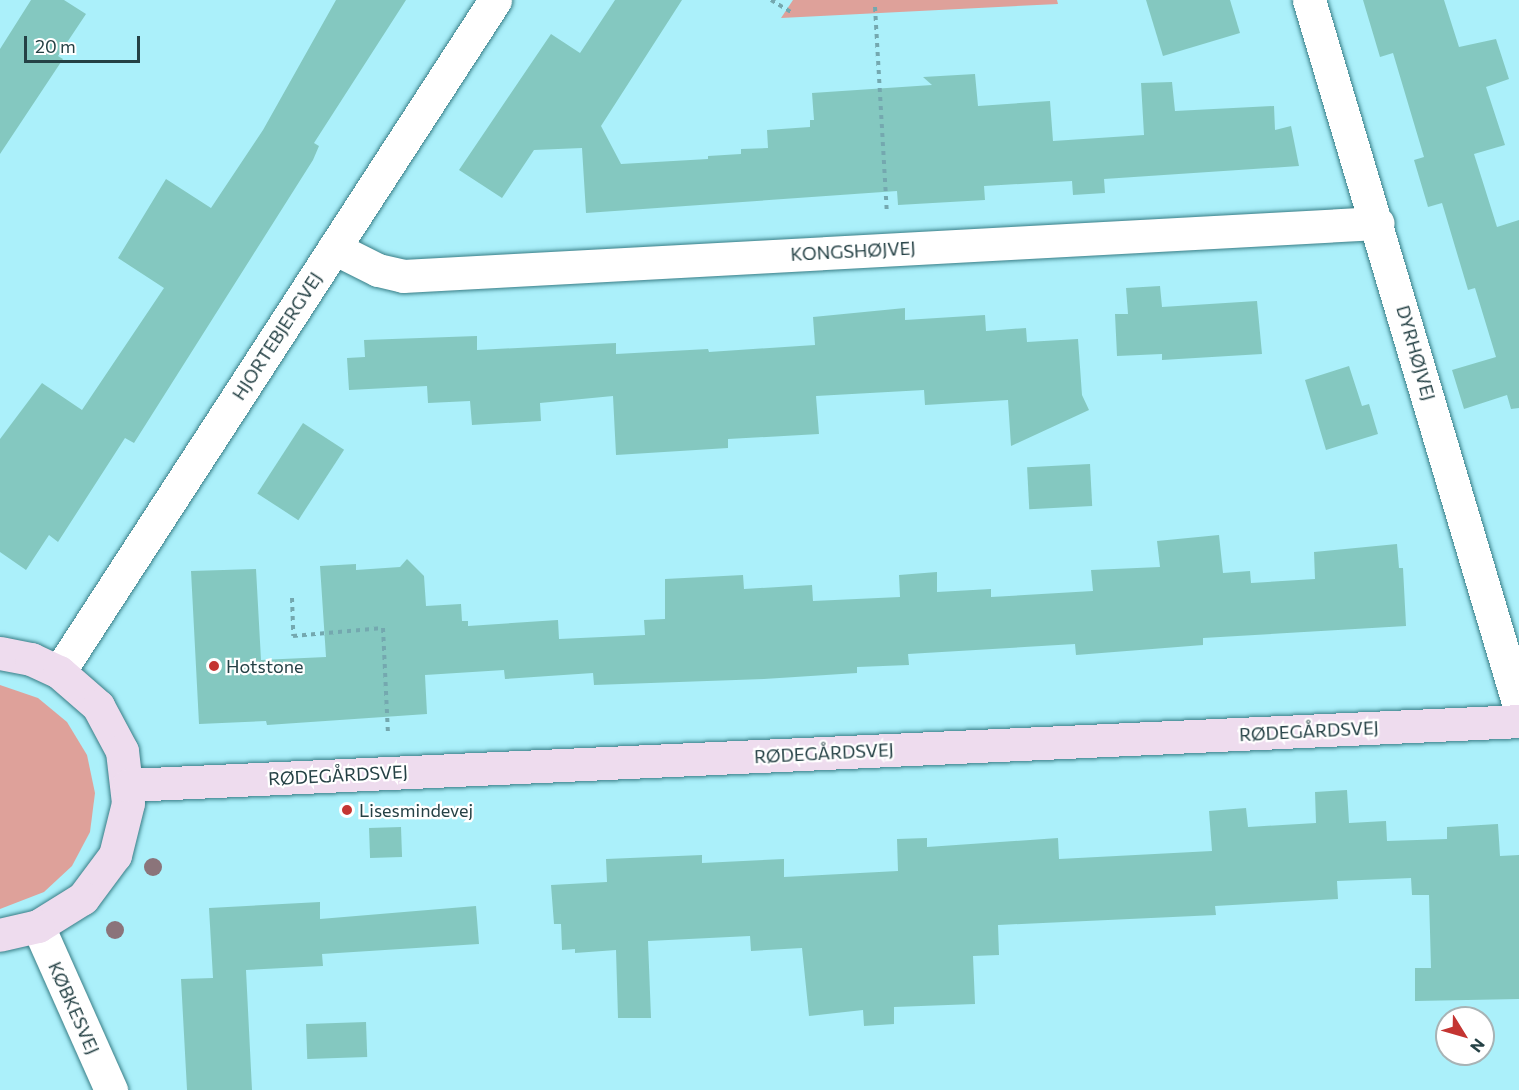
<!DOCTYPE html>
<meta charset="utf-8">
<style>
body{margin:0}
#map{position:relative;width:1519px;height:1090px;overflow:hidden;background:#abf0fa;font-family:Commissioner,sans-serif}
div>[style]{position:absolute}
.green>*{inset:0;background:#dea19a}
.building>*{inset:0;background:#84c8c0;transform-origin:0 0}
.path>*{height:4px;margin-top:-2px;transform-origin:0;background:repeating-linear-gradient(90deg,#74a8af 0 4.5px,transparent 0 9px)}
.roads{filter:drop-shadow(0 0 2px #387d86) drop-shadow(0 0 2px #387d86)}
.street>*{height:33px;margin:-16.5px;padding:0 16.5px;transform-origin:16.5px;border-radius:16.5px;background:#fff}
.secondary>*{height:33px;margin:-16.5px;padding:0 16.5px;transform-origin:16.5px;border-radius:16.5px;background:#eedcee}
.trees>*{width:18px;height:18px;margin:-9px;border-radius:50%;background:#8b747a}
.dots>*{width:16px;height:16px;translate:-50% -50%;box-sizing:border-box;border:3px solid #fff;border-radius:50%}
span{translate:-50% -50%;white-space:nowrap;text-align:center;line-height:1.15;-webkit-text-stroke:4.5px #fff;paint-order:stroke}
.street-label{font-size:18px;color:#254145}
.poi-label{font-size:18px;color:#254145}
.left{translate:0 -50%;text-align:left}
.north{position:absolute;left:1435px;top:1006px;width:60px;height:60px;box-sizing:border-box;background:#fff;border:2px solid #a8b3b5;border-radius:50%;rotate:127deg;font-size:16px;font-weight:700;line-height:24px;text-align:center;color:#254145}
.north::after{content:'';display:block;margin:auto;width:21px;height:27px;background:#c43532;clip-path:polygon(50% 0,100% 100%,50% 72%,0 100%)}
.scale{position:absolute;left:24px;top:36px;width:116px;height:27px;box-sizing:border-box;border:3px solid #254145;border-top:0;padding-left:8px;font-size:18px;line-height:21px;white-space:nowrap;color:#254145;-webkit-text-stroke:4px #fff;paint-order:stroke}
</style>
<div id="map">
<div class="green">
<i style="clip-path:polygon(793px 0,1057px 0,1058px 4px,781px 18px)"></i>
<i style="clip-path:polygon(0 685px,38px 698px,67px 722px,87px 755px,95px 793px,90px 832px,72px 866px,44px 892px,0 909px)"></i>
</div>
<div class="building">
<i style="clip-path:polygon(31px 0,64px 0,86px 14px,58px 56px,63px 59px,0 154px,0 49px)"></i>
<i style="clip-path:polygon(336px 0,406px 0,314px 143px,319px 146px,313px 160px,134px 443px,125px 438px,58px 542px,49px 535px,26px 570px,0 552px,0 439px,42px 383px,82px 410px,164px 288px,118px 258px,166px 179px,211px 208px,263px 130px)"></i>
<i style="clip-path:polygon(615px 0,682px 0,601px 126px,621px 164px,708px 159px,708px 156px,741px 154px,741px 149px,768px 148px,767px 130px,810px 127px,810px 120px,814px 120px,812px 93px,932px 85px,923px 77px,975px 74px,978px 106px,1050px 101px,1053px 141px,1144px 135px,1141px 83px,1172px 82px,1175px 111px,1274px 106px,1275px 130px,1291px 126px,1299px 166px,1104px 179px,1105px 193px,1073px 195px,1072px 181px,984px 186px,985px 200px,898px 205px,897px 191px,586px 213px,582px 148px,534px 150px,502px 198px,459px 170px,551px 34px,580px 53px)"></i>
<i style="clip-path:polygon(1146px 0,1230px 0,1240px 33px,1163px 56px)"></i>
<i style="clip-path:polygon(1363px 0,1444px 0,1459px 47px,1496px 39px,1509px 79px,1486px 87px,1505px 145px,1474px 154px,1497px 227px,1519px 220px,1519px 408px,1511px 409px,1507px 395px,1464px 409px,1452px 370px,1496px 357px,1475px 288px,1468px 290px,1442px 203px,1428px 207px,1414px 160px,1424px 157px,1393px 53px,1380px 57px)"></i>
<i style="clip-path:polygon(1160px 286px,1162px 307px,1257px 301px,1262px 354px,1162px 360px,1162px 354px,1117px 356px,1115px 314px,1128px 314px,1126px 288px)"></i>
<i style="clip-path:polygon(905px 308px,905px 320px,985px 315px,986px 331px,1026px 328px,1027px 342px,1078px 339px,1082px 395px,1089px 410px,1011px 446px,1008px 400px,925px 405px,924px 390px,816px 396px,819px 434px,728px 439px,728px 448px,616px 455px,613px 396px,540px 403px,541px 421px,472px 425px,470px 401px,428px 403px,427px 386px,349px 390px,347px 358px,365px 357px,364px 340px,477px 336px,477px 350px,616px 343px,616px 354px,708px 349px,709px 352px,815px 345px,813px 317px)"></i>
<i style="clip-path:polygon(1349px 366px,1362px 406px,1369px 404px,1378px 434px,1326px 450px,1305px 380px)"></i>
<i style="left:303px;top:423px;width:49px;height:84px;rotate:33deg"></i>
<i style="left:1090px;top:464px;width:42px;height:63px;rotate:87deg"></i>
<i style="clip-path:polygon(1219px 535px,1223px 573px,1250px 571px,1251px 583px,1315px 579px,1314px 552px,1397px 544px,1399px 568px,1403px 568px,1406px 626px,1203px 638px,1203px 645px,1076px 655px,1075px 644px,908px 654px,909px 665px,857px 667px,857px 673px,764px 679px,594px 685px,593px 673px,505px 679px,504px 670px,425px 675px,427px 714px,267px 725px,266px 721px,199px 724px,191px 571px,256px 569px,261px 660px,326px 657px,320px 566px,356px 564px,356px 570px,400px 567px,407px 559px,424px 576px,426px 606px,461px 604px,462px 621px,468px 621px,468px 626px,558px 620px,559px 639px,645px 635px,644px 620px,665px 619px,665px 579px,743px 575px,744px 589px,812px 585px,813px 601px,900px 597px,899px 575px,937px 572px,937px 592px,991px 589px,991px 597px,1093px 591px,1091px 570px,1160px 567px,1157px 541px)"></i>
<i style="clip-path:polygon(1347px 790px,1349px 823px,1386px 821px,1387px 841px,1447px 839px,1447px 827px,1498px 824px,1500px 856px,1519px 855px,1519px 999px,1415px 1001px,1415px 968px,1431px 968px,1429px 895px,1412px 895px,1411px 878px,1337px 881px,1338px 899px,1215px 906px,1216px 915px,998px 925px,999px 955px,973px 956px,975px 1004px,894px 1007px,894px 1024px,864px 1026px,863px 1010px,809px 1016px,802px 948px,751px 951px,750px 936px,648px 941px,651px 1018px,618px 1018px,616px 950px,575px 953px,575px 949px,562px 950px,561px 924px,554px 924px,551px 885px,607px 882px,606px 859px,702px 855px,702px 863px,784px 859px,784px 877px,898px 871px,897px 839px,927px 838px,927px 847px,1058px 838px,1059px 859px,1212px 851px,1209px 811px,1246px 808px,1248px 827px,1316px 823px,1315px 792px)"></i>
<i style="left:401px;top:827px;width:30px;height:32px;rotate:88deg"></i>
<i style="clip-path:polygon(320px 902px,320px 919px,476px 906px,479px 944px,322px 954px,323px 966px,246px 970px,252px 1090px,187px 1090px,181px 979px,213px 978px,209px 908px)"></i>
<i style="left:366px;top:1022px;width:35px;height:60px;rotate:88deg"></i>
</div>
<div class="path">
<i style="left:771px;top:0;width:23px;rotate:31deg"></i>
<i style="left:875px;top:7px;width:206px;rotate:86.7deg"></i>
<i style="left:292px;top:598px;width:38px;rotate:88deg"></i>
<i style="left:293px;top:636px;width:90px;rotate:-5.1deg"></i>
<i style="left:383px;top:628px;width:108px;rotate:87.3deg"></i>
</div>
<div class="roads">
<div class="street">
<i style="left:1309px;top:0;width:737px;rotate:73.43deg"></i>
<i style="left:334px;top:248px;width:49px;rotate:26.6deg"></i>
<i style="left:378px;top:270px;width:26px;rotate:13deg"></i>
<i style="left:403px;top:276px;width:976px;rotate:-3.11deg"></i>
<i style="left:59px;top:672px;width:801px;rotate:-57.02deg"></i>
<i style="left:38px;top:926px;width:180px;rotate:66deg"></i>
</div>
<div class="secondary">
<i style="left:0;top:653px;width:32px;rotate:11deg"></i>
<i style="left:31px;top:659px;width:31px;rotate:25deg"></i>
<i style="left:59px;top:672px;width:52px;rotate:41.1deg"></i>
<i style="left:98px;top:706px;width:51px;rotate:61.9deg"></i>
<i style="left:122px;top:751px;width:52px;rotate:83.4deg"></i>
<i style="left:128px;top:803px;width:54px;rotate:104deg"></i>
<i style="left:115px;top:855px;width:54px;rotate:126.7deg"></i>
<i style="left:83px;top:898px;width:53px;rotate:148.1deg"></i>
<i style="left:38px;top:926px;width:39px;rotate:167deg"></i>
<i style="left:128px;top:785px;width:1392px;rotate:-2.63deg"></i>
</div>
</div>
<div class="trees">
<i style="left:153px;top:867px"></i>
<i style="left:115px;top:930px"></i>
</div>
<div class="dots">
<i style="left:214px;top:666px;background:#c43532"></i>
<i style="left:347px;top:810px;background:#c43532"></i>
</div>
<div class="street-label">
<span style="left:853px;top:251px;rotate:-3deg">KONGSHØJVEJ</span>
<span style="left:277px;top:336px;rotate:-57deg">HJORTEBJERGVEJ</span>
<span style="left:1416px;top:353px;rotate:74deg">DYRHØJVEJ</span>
<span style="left:1309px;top:731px;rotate:-3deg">RØDEGÅRDSVEJ</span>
<span style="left:824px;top:753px;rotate:-3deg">RØDEGÅRDSVEJ</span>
<span style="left:338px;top:775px;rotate:-3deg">RØDEGÅRDSVEJ</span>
<span style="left:74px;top:1008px;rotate:66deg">KØBKESVEJ</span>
</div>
<div class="poi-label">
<span class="left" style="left:226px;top:666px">Hotstone</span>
<span class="left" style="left:359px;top:810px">Lisesmindevej</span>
</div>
<div class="north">N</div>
<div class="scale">20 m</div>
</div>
